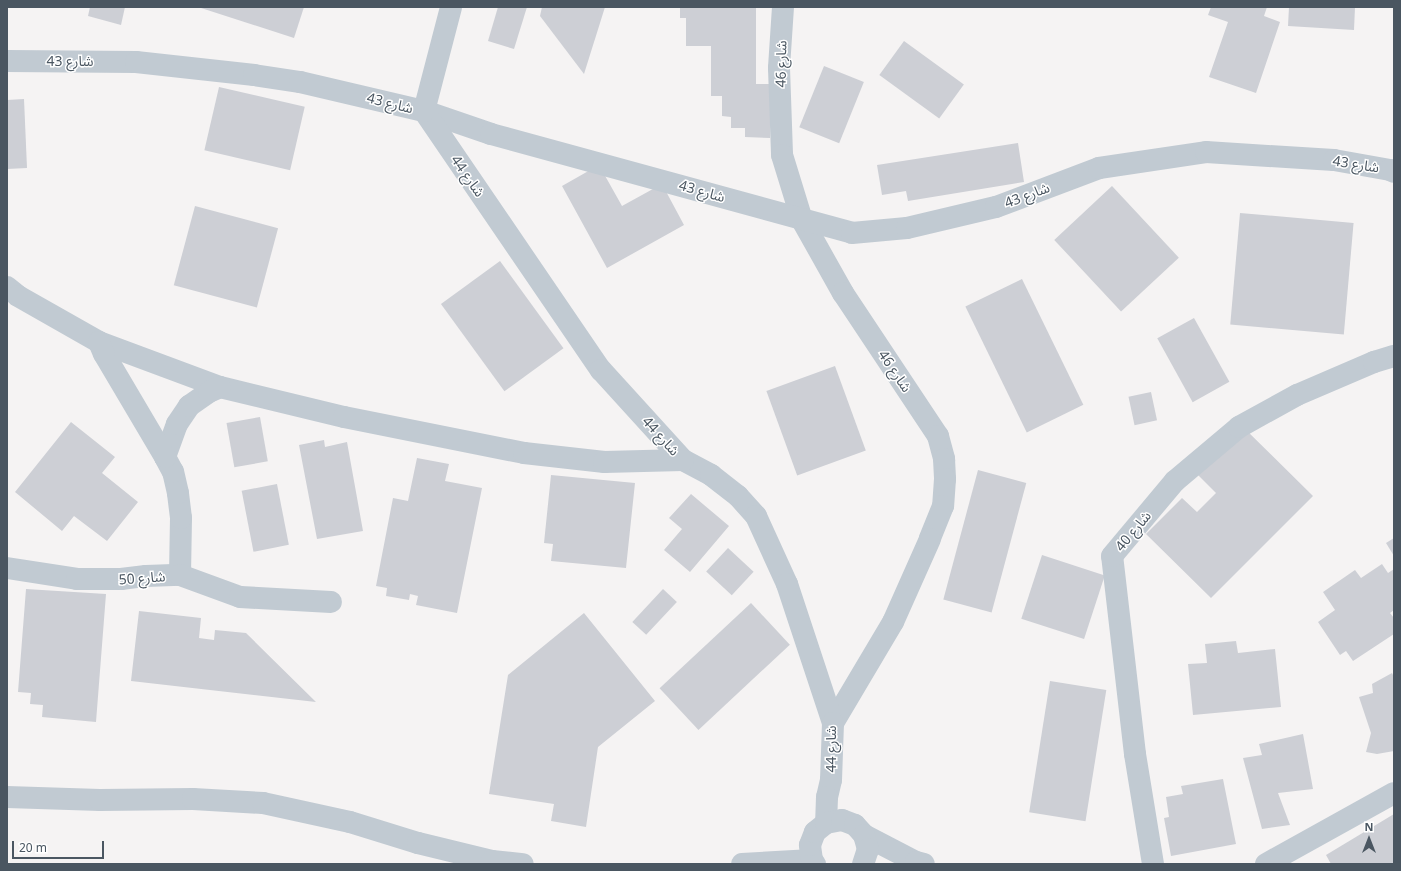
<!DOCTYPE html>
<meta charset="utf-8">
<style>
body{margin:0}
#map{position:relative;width:1401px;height:871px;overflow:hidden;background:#f5f3f3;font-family:"Noto Sans","Noto Sans Arabic",sans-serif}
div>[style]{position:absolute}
.building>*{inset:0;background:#cdcfd5;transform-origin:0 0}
.minor>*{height:22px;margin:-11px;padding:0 11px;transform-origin:11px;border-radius:11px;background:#c1cad2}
span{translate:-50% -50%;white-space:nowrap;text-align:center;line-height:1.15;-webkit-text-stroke:3px #fff;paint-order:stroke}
.street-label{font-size:14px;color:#4a5661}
.frame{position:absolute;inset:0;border:8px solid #4a5661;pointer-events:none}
.north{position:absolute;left:1349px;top:819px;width:40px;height:40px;-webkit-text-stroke:3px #fff;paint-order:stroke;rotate:0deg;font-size:11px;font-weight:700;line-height:16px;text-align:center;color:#4a5661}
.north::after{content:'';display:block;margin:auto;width:14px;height:18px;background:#4a5661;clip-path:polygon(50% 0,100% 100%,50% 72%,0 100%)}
.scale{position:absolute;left:12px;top:841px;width:92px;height:18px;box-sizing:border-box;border:2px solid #4a5661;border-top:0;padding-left:5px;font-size:12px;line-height:14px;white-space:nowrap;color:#4a5661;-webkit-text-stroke:3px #fff;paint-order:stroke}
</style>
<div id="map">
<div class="building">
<i style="clip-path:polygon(90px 7px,125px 7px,121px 25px,88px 16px)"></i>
<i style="clip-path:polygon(198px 7px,304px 7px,294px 38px)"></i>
<i style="clip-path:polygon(498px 7px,527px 7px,514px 49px,488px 41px)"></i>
<i style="clip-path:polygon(542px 7px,605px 7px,584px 74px,540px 16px)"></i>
<i style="clip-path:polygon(680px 7px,756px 7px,756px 84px,771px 84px,770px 138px,745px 137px,745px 128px,731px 128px,731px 117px,722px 116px,722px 96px,711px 96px,711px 46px,686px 46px,686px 18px,680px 18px)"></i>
<i style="clip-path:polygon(1211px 7px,1267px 7px,1264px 16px,1280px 22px,1256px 93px,1209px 77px,1228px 22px,1208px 15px)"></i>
<i style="clip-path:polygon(1289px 7px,1355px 7px,1354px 30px,1288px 26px)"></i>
<i style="left:904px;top:41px;width:74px;height:42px;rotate:36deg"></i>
<i style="left:824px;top:66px;width:43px;height:66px;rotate:22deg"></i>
<i style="left:219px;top:87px;width:88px;height:65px;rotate:13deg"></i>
<i style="clip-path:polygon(24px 99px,27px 168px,7px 169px,7px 100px)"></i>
<i style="clip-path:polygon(1018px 143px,1024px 182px,908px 201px,906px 191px,882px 195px,877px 165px)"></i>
<i style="clip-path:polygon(599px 165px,622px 206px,662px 184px,684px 225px,607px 268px,562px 186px)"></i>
<i style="left:1112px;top:186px;width:98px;height:79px;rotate:47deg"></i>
<i style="left:195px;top:206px;width:86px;height:82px;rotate:15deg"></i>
<i style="left:1240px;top:213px;width:114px;height:112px;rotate:5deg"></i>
<i style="left:500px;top:261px;width:108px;height:73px;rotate:54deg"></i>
<i style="left:1022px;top:279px;width:140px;height:63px;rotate:64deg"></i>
<i style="left:1194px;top:318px;width:73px;height:42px;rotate:61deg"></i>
<i style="left:835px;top:366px;width:90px;height:73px;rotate:70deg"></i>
<i style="left:1151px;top:392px;width:29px;height:23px;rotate:78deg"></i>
<i style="left:260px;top:417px;width:45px;height:34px;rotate:80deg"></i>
<i style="clip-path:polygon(71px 422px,115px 457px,102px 473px,138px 502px,107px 541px,74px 516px,62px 531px,15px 492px)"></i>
<i style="clip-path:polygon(1243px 427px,1313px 496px,1211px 598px,1146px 534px,1182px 498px,1197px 512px,1216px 493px,1197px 474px)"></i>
<i style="clip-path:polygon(324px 440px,325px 447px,347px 442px,363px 531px,317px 539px,299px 445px)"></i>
<i style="clip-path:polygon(417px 458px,449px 464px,445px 481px,482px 488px,457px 613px,416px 605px,418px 596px,410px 594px,409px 600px,386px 596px,387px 588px,376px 586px,393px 498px,408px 501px)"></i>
<i style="left:978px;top:470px;width:50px;height:134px;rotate:15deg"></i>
<i style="clip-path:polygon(551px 475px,635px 483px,626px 568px,551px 561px,553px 544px,544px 543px)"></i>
<i style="left:277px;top:484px;width:62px;height:36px;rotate:79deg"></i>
<i style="clip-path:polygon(691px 494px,729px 526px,690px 572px,664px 550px,682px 529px,669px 518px)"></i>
<i style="clip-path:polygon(1394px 538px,1394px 556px,1386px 543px)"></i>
<i style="left:728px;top:548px;width:35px;height:32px;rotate:43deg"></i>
<i style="left:1042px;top:555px;width:66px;height:67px;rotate:18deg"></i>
<i style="clip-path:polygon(1382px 564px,1388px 573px,1394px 569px,1394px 610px,1390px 613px,1394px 618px,1394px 634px,1353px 661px,1346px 651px,1340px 655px,1318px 622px,1335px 610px,1323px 592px,1355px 570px,1361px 578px)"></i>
<i style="clip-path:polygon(26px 589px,106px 594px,96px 722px,42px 717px,43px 705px,30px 704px,31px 693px,18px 692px)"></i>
<i style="left:663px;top:589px;width:19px;height:45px;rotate:43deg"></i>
<i style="left:751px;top:603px;width:57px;height:125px;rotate:47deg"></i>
<i style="clip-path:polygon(139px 611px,201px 618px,199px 638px,214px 640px,215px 630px,246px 633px,316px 702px,131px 681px)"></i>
<i style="clip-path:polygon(584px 613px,655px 701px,598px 747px,586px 827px,551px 821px,554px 804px,489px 794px,508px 675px)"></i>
<i style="clip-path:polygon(1236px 641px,1238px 653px,1275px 649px,1281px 707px,1193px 715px,1188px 664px,1207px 663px,1205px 644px)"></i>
<i style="clip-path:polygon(1392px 673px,1394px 677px,1394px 751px,1377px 754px,1366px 752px,1371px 733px,1359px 697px,1373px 693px,1372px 684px)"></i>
<i style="left:1050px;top:681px;width:57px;height:133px;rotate:9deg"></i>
<i style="clip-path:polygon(1303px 734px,1313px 789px,1278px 793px,1290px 825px,1262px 829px,1243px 758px,1262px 755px,1259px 744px)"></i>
<i style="clip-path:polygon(1223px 779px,1236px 844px,1171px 856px,1164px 818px,1169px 817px,1166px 797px,1183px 794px,1181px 786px)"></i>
<i style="clip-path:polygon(1394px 814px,1394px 863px,1331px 864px,1326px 855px)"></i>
</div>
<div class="minor">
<i style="left:783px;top:7px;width:61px;rotate:93.8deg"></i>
<i style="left:779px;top:68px;width:87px;rotate:88deg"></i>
<i style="left:782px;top:155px;width:68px;rotate:72.9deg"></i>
<i style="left:802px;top:220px;width:84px;rotate:60.7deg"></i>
<i style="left:843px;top:293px;width:172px;rotate:56.4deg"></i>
<i style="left:938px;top:436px;width:24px;rotate:75deg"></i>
<i style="left:944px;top:459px;width:20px;rotate:87deg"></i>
<i style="left:945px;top:479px;width:27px;rotate:94deg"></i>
<i style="left:943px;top:506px;width:35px;rotate:112deg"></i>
<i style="left:930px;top:539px;width:91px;rotate:114deg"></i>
<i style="left:893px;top:622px;width:117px;rotate:120.7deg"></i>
<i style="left:7px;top:61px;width:129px;rotate:0.4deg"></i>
<i style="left:136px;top:62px;width:119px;rotate:6.3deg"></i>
<i style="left:254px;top:75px;width:47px;rotate:8.7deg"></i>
<i style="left:300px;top:82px;width:127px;rotate:13.2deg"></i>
<i style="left:424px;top:111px;width:71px;rotate:18.9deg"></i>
<i style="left:491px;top:134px;width:374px;rotate:15.3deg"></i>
<i style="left:852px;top:233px;width:55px;rotate:-5.2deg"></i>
<i style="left:907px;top:228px;width:91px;rotate:-13.3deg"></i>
<i style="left:996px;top:207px;width:110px;rotate:-20.7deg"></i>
<i style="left:1099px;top:168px;width:108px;rotate:-8.5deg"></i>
<i style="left:1206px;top:152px;width:128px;rotate:3.6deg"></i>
<i style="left:1334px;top:160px;width:57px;rotate:10.1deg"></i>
<i style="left:1390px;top:170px;width:4px;rotate:27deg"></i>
<i style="left:424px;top:111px;width:314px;rotate:55.7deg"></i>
<i style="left:601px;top:370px;width:122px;rotate:47.7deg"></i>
<i style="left:683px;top:460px;width:32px;rotate:28deg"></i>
<i style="left:711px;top:475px;width:34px;rotate:38deg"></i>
<i style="left:738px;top:496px;width:27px;rotate:48deg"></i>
<i style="left:756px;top:516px;width:75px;rotate:65.5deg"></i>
<i style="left:787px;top:584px;width:146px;rotate:71.7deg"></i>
<i style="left:833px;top:723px;width:57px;rotate:92deg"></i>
<i style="left:831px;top:780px;width:17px;rotate:103deg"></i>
<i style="left:827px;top:797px;width:26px;rotate:92deg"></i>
<i style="left:424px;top:111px;width:107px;rotate:-75.4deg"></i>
<i style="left:7px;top:287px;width:14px;rotate:39deg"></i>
<i style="left:18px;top:296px;width:93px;rotate:29.6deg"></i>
<i style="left:99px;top:342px;width:129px;rotate:20.4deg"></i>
<i style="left:220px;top:387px;width:128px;rotate:13.6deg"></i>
<i style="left:344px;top:417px;width:184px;rotate:11.3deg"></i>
<i style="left:524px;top:453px;width:81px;rotate:6.4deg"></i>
<i style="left:604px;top:462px;width:79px;rotate:-1.5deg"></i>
<i style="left:165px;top:457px;width:35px;rotate:-70deg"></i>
<i style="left:177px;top:424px;width:22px;rotate:-56deg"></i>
<i style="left:189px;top:406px;width:24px;rotate:-35deg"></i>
<i style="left:209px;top:392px;width:12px;rotate:-24deg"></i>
<i style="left:7px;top:568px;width:71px;rotate:8.9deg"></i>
<i style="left:77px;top:579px;width:44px"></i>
<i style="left:121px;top:579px;width:25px;rotate:-7deg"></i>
<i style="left:146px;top:576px;width:34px;rotate:-2deg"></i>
<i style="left:180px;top:575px;width:57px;rotate:-89deg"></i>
<i style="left:181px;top:518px;width:25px;rotate:-97deg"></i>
<i style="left:178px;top:493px;width:22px;rotate:-103deg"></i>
<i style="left:173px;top:472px;width:17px;rotate:-118deg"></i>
<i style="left:165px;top:457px;width:120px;rotate:-120.6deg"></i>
<i style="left:104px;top:354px;width:13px;rotate:-113deg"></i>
<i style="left:180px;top:575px;width:64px;rotate:20.1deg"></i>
<i style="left:240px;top:597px;width:91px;rotate:3.1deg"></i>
<i style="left:7px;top:797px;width:93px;rotate:1.8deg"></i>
<i style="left:100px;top:800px;width:93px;rotate:-0.6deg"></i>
<i style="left:193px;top:799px;width:70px;rotate:3.3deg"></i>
<i style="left:263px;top:803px;width:89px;rotate:12.3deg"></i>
<i style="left:350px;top:822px;width:71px;rotate:17.2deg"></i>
<i style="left:418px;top:843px;width:76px;rotate:13.7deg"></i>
<i style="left:492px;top:861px;width:31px;rotate:6deg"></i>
<i style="left:864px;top:835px;width:59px;rotate:27.4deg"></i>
<i style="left:916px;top:862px;width:8px;rotate:14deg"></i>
<i style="left:742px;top:864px;width:70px;rotate:-3.3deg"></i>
<i style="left:815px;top:864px;width:5px;rotate:-127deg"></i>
<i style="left:812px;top:860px;width:15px;rotate:-98deg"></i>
<i style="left:810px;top:845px;width:14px;rotate:-69deg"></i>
<i style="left:815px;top:832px;width:14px;rotate:-39deg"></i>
<i style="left:826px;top:823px;width:16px;rotate:-11deg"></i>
<i style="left:842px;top:820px;width:14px;rotate:21deg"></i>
<i style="left:855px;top:825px;width:13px;rotate:48deg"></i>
<i style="left:864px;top:835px;width:15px;rotate:74deg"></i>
<i style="left:868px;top:849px;width:16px;rotate:108deg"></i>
<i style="left:1153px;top:864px;width:111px;rotate:-99.3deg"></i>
<i style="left:1135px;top:754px;width:199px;rotate:-96.6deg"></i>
<i style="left:1112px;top:556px;width:98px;rotate:-50deg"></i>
<i style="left:1175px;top:481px;width:84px;rotate:-40.2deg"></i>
<i style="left:1239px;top:427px;width:66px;rotate:-28.9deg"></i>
<i style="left:1297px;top:395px;width:84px;rotate:-23.2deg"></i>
<i style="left:1374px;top:362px;width:21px;rotate:-17deg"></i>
<i style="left:1266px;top:864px;width:146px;rotate:-29deg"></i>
</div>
<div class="street-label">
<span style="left:70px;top:61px">شارع 43</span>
<span style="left:781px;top:64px;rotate:-89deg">شارع 46</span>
<span style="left:390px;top:103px;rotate:14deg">شارع 43</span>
<span style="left:1356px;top:164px;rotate:9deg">شارع 43</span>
<span style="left:468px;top:176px;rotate:55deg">شارع 44</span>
<span style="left:702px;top:191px;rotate:16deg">شارع 43</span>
<span style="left:1027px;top:195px;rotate:-21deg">شارع 43</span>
<span style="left:895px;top:371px;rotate:56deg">شارع 46</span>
<span style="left:661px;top:436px;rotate:48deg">شارع 44</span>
<span style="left:1133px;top:531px;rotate:-50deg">شارع 40</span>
<span style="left:142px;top:578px;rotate:-4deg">شارع 50</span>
<span style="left:831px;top:749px;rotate:-90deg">شارع 44</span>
</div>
<div class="frame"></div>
<div class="north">N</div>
<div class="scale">20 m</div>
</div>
